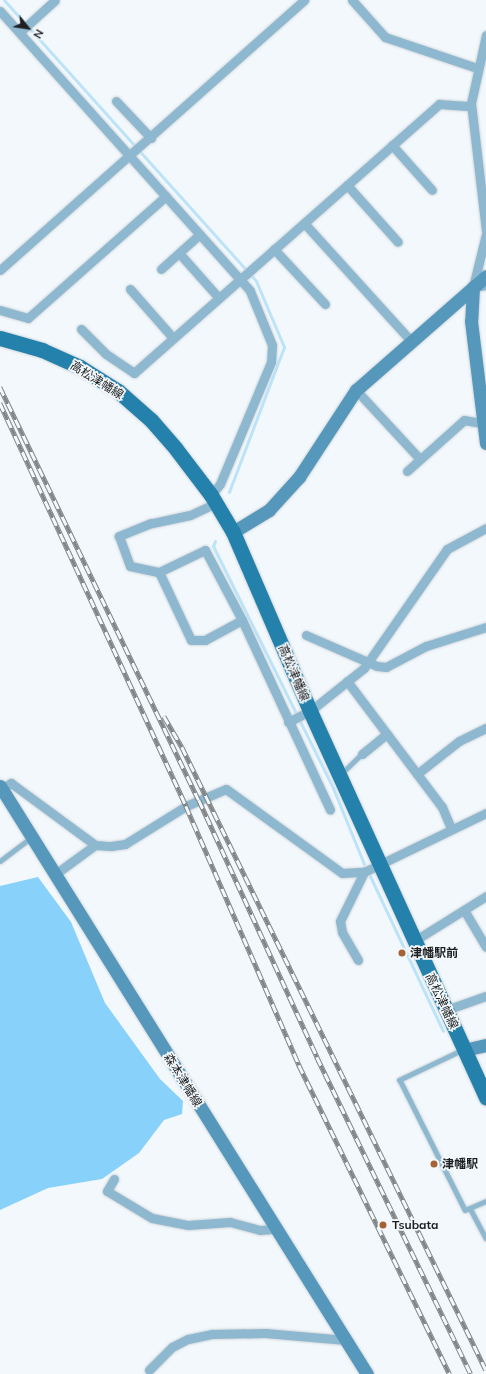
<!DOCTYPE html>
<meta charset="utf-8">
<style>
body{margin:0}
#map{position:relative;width:486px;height:1374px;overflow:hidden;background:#f2f8fc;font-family:Mulish,"Noto Sans JP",sans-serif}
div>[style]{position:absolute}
.green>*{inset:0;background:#88d1fa}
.stream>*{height:3px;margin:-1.5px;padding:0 1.5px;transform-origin:1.5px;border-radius:1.5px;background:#bde3f9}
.roads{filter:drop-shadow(0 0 1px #d0d5d9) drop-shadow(0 0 1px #d0d5d9)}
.lane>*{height:4.5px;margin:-2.25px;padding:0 2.25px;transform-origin:2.25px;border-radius:2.25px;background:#8eb8d0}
.street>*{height:9px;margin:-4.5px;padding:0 4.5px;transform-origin:4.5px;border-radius:4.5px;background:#8eb8d0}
.secondary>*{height:13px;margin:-6.5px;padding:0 6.5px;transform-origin:6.5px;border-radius:6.5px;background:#5698bb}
.primary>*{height:15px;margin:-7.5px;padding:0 7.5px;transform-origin:7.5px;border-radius:7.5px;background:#2381ac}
.rail>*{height:4.5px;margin-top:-2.25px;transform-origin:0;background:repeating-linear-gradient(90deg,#f2f8fc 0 9px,#818587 0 18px);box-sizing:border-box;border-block:1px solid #818587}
.dots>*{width:11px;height:11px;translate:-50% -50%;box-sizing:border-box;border:2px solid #f2f8fc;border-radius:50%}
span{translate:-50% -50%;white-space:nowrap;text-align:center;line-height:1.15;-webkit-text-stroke:3.5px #f2f8fc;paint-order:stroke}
.street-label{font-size:12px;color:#1d1f20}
.poi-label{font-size:12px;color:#1d1f20;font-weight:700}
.left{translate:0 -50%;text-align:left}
.north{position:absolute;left:8px;top:8px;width:40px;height:40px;-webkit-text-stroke:3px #f2f8fc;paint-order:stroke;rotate:120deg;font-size:11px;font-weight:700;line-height:16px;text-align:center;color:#1d1f20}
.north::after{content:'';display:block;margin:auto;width:14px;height:18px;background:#1d1f20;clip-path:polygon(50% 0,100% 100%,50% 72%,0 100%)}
</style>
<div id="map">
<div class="green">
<i style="clip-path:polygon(38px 877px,71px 922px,105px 1003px,160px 1079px,183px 1101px,182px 1114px,164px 1120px,139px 1153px,102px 1179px,48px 1188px,0 1210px,0 886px)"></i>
</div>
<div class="stream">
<i style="left:4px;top:0;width:377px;rotate:48.1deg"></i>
<i style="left:256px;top:281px;width:72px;rotate:67deg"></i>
<i style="left:284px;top:347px;width:155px;rotate:110.8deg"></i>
<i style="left:215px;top:541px;width:5px;rotate:112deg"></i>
<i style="left:213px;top:546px;width:270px;rotate:63.6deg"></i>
<i style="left:333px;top:788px;width:82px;rotate:67.8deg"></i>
<i style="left:370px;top:876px;width:171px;rotate:64.8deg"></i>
</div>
<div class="roads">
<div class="lane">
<i style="left:342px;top:773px;width:28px;rotate:-44deg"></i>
<i style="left:0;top:861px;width:38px;rotate:-37deg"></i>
<i style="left:461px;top:1051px;width:68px;rotate:154.6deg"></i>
<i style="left:400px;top:1080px;width:145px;rotate:63.4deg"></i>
<i style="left:465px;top:1210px;width:23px;rotate:-23deg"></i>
<i style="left:470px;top:1208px;width:34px;rotate:62deg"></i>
</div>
<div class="street">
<i style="left:352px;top:0;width:50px;rotate:48.3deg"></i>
<i style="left:385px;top:37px;width:97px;rotate:18.6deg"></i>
<i style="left:0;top:11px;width:375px;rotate:48.2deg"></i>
<i style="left:250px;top:291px;width:58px;rotate:67.8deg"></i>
<i style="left:272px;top:345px;width:17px;rotate:93deg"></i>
<i style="left:271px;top:362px;width:132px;rotate:112.7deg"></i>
<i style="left:220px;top:484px;width:14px;rotate:129deg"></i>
<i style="left:20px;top:32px;width:47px;rotate:-42.4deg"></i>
<i style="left:486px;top:35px;width:70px;rotate:102.4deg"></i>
<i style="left:471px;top:103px;width:128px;rotate:83.3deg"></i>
<i style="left:116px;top:101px;width:51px;rotate:46.6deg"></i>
<i style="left:392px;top:145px;width:60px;rotate:48.4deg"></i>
<i style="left:347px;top:185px;width:76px;rotate:48.2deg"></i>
<i style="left:304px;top:223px;width:159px;rotate:47.8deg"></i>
<i style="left:486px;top:234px;width:55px;rotate:103.8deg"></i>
<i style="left:473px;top:287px;width:13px;rotate:-9deg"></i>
<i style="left:274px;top:249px;width:75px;rotate:47.2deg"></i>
<i style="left:179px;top:253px;width:60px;rotate:48.4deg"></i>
<i style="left:161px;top:269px;width:52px;rotate:-41.9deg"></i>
<i style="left:0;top:270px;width:407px;rotate:-41.6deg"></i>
<i style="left:130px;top:289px;width:65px;rotate:48.7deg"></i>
<i style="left:0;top:310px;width:29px;rotate:16deg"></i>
<i style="left:28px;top:318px;width:184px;rotate:-41.5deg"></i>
<i style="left:81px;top:329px;width:35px;rotate:45deg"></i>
<i style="left:106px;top:354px;width:34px;rotate:34deg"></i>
<i style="left:134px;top:373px;width:407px;rotate:-41.4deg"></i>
<i style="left:439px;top:104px;width:32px;rotate:4deg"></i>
<i style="left:356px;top:390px;width:94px;rotate:47.2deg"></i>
<i style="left:407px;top:471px;width:76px;rotate:-41.8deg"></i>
<i style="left:464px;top:420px;width:22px;rotate:10deg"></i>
<i style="left:216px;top:503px;width:29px;rotate:155deg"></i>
<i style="left:190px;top:515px;width:40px;rotate:168deg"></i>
<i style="left:151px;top:523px;width:35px;rotate:158deg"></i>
<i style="left:119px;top:536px;width:32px;rotate:70deg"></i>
<i style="left:130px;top:566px;width:30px;rotate:12deg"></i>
<i style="left:159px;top:572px;width:75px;rotate:64.8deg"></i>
<i style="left:191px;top:640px;width:14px"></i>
<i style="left:205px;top:640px;width:42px;rotate:-28.4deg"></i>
<i style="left:159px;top:572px;width:51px;rotate:-25.6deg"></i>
<i style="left:205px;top:550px;width:79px;rotate:62.1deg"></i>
<i style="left:242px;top:620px;width:209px;rotate:65.1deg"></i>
<i style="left:306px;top:635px;width:77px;rotate:23.6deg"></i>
<i style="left:377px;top:666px;width:9px;rotate:6deg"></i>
<i style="left:386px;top:667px;width:45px;rotate:-27.7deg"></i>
<i style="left:426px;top:646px;width:63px;rotate:-17.6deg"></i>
<i style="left:347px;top:681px;width:158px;rotate:53deg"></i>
<i style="left:442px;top:807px;width:23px;rotate:67deg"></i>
<i style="left:288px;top:722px;width:25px;rotate:-27deg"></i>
<i style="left:310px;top:711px;width:69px;rotate:-38.5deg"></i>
<i style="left:364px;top:668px;width:145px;rotate:-55.1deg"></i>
<i style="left:447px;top:549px;width:44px;rotate:-28.3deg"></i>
<i style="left:362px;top:754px;width:32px;rotate:-39deg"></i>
<i style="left:417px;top:774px;width:53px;rotate:-38.2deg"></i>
<i style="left:459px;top:741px;width:30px;rotate:-26deg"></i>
<i style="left:2px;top:789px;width:11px;rotate:-34deg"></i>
<i style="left:11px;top:783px;width:104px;rotate:36.4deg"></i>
<i style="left:95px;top:845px;width:16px;rotate:4deg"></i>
<i style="left:111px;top:846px;width:14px;rotate:-8deg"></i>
<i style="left:125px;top:844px;width:72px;rotate:-31.9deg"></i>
<i style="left:186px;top:806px;width:43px;rotate:-23deg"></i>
<i style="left:226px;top:789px;width:143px;rotate:35.9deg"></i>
<i style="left:342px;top:873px;width:22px;rotate:-3deg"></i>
<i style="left:364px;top:872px;width:136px;rotate:-25.8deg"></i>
<i style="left:54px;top:875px;width:51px;rotate:-36.2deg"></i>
<i style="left:464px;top:910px;width:43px;rotate:59.3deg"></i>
<i style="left:414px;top:941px;width:85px;rotate:-32deg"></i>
<i style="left:358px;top:960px;width:32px;rotate:-120deg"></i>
<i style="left:342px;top:932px;width:11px;rotate:-100deg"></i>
<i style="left:340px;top:921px;width:55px;rotate:-63.9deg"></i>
<i style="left:446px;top:1010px;width:42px;rotate:-19.3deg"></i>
<i style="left:114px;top:1179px;width:14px;rotate:120deg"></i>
<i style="left:107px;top:1191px;width:52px;rotate:31deg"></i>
<i style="left:152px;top:1218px;width:37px;rotate:11deg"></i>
<i style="left:188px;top:1225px;width:42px;rotate:-4.1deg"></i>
<i style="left:230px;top:1222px;width:31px;rotate:15deg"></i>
<i style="left:260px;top:1230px;width:16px;rotate:-4deg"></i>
<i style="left:149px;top:1370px;width:33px;rotate:-45deg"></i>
<i style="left:172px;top:1347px;width:18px;rotate:-27deg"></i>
<i style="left:188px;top:1339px;width:25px;rotate:-12deg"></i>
<i style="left:212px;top:1334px;width:53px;rotate:-1.1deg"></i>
<i style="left:265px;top:1333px;width:81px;rotate:4.9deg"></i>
</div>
<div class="secondary">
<i style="left:473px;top:287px;width:34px;rotate:93deg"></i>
<i style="left:471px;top:321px;width:123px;rotate:83deg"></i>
<i style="left:233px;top:532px;width:42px;rotate:-31.4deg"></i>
<i style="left:269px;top:510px;width:45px;rotate:-47.7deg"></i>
<i style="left:299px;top:477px;width:104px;rotate:-56.8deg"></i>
<i style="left:356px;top:390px;width:173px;rotate:-41.2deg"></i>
<i style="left:0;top:786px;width:693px;rotate:58.03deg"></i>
<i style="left:464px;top:1050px;width:23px;rotate:-13deg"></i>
</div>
<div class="primary">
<i style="left:0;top:338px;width:44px;rotate:15.9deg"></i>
<i style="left:42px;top:350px;width:42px;rotate:24.1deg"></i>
<i style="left:80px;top:367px;width:45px;rotate:32.3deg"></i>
<i style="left:118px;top:391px;width:44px;rotate:41.3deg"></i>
<i style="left:151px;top:420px;width:38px;rotate:49deg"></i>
<i style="left:176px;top:449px;width:58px;rotate:52.7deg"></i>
<i style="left:211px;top:495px;width:43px;rotate:59.3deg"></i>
<i style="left:233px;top:532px;width:195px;rotate:66.7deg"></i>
<i style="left:310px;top:711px;width:425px;rotate:65.5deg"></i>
</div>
</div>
<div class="rail">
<i style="left:0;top:387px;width:458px;rotate:64.3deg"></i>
<i style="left:199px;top:800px;width:283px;rotate:65.3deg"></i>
<i style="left:317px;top:1057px;width:352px;rotate:64.1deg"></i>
<i style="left:0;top:403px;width:444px;rotate:65.2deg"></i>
<i style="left:186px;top:806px;width:283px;rotate:66.4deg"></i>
<i style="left:299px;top:1065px;width:344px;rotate:64deg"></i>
<i style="left:164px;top:716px;width:36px;rotate:60deg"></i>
<i style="left:182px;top:747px;width:693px;rotate:63.99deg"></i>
</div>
<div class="dots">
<i style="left:402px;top:953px;background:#a66233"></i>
<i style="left:434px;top:1164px;background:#a66233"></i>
<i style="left:383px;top:1225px;background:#a66233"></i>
</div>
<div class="street-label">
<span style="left:97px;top:380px;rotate:32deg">高松津幡線</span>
<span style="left:294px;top:673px;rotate:67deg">高松津幡線</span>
<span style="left:442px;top:1001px;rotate:65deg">高松津幡線</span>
<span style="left:183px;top:1080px;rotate:58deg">森本津幡線</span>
</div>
<div class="poi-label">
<span class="left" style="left:410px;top:953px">津幡駅前</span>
<span class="left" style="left:442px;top:1164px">津幡駅</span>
<span class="left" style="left:392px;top:1225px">Tsubata</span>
</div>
<div class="north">N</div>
</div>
